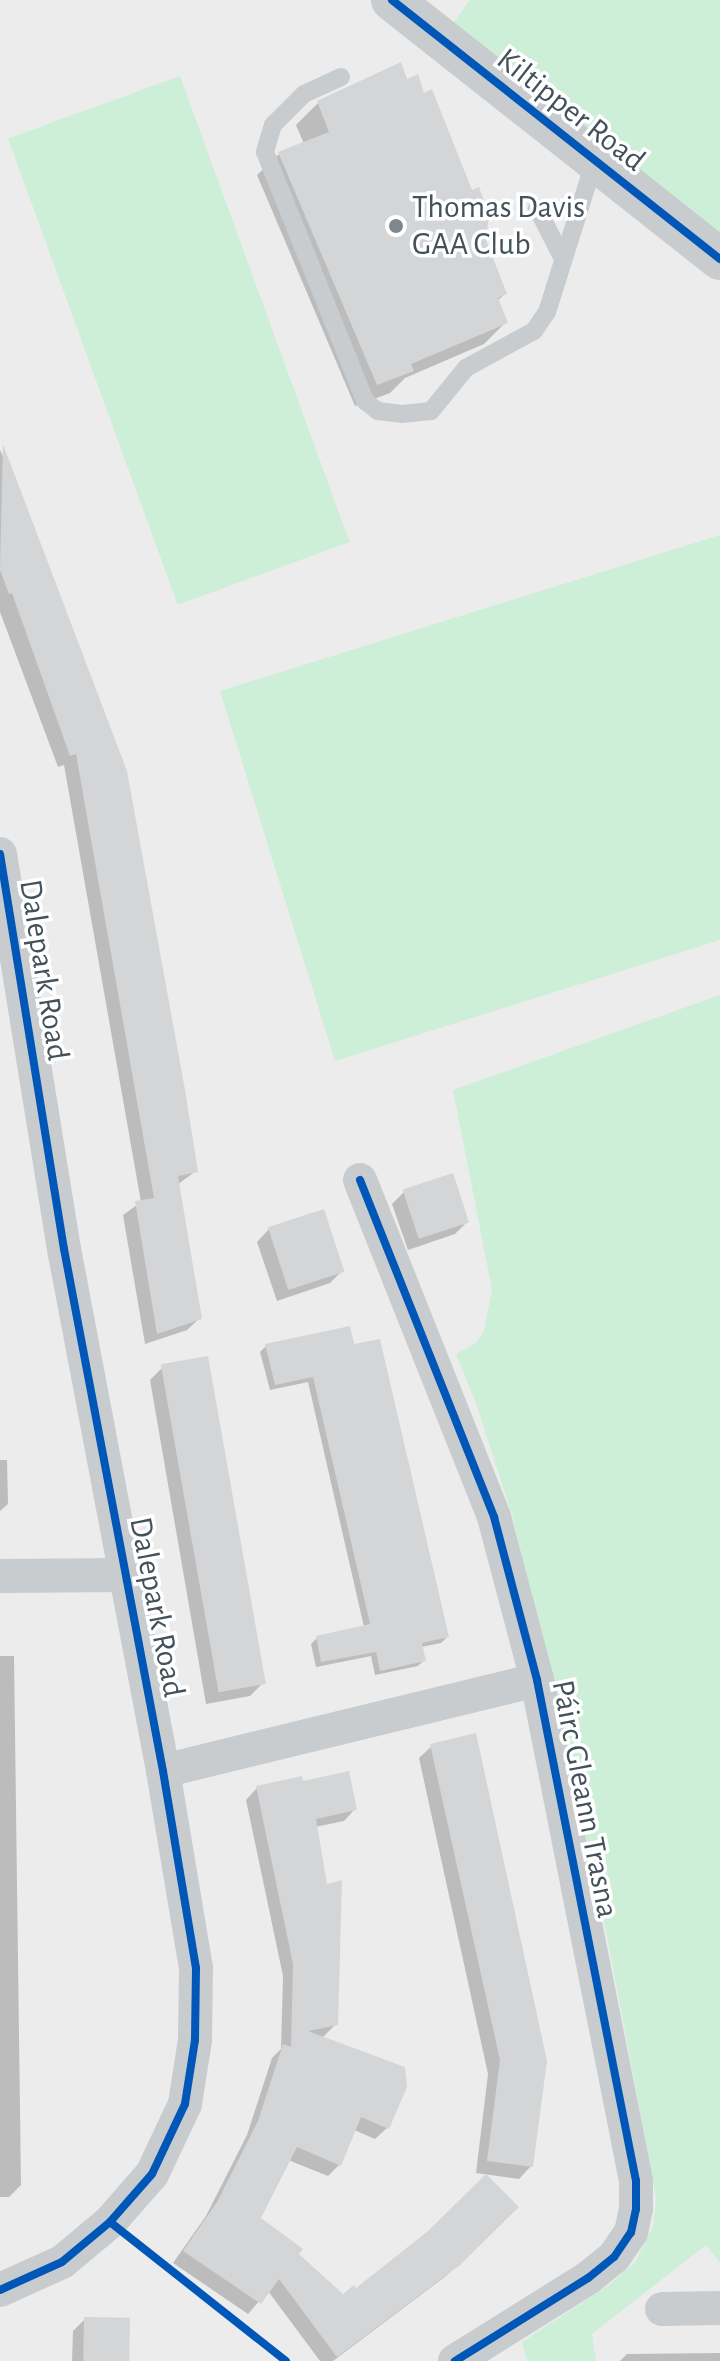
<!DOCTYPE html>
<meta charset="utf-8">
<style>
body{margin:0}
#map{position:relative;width:720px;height:2361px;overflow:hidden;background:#edecec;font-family:"Alegreya Sans",sans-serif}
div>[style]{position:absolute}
.green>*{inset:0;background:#cdefd7;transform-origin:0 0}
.shadow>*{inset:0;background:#0003}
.building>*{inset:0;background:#d4d5d7;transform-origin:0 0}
.path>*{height:5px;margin-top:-2.5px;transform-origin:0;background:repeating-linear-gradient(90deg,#b4c2bc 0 6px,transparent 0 10px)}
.service>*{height:18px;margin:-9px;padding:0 9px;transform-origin:9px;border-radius:9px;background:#c8ccce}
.minor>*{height:34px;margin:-17px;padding:0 17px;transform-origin:17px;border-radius:17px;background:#c8ccce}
.tertiary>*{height:42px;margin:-21px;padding:0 21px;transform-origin:21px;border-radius:21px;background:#c8ccce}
.cycleway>*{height:8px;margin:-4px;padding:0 4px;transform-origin:4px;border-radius:4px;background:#0057b8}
.dots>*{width:22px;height:22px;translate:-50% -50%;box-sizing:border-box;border:4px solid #fff;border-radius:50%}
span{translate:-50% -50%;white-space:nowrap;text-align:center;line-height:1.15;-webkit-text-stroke:7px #fff;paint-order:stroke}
.street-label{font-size:32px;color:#42515a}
.poi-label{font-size:32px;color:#42515a}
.left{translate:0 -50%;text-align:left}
</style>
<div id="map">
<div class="green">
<i style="clip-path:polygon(470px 0,720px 0,720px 234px,453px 23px)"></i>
<i style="left:180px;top:76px;width:496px;height:183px;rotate:70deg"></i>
<i style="clip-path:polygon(720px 535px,720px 940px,335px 1061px,220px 691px)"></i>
<i style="clip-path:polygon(720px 995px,720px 2263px,706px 2245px,592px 2334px,596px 2361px,527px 2361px,522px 2342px,609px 2285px,635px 2262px,653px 2226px,656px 2198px,607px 1936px,551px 1678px,512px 1515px,476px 1403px,456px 1354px,476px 1343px,484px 1331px,492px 1290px,453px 1090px)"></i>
</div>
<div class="shadow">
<i style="clip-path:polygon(406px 81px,423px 96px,471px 192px,484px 240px,505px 294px,497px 301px,506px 322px,484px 344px,405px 378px,390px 393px,355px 406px,257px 175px,279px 154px,304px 144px,296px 125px,318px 103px)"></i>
<i style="clip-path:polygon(0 450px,20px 491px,196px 1171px,177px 1185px,200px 1318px,187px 1330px,145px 1344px,123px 1215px,141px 1202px,64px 765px,58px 767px,0 612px)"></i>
<i style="clip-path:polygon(404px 1192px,467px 1222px,455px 1234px,408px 1250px,392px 1204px)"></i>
<i style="clip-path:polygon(269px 1229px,342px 1271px,330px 1283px,277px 1301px,257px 1242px)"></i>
<i style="clip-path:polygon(349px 1328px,447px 1637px,441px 1643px,421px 1647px,424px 1660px,418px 1666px,375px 1675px,371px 1656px,316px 1667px,311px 1644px,317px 1638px,364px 1627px,308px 1382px,270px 1390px,260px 1352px,266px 1346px)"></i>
<i style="clip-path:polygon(162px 1368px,262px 1684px,250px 1696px,206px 1704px,150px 1380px)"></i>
<i style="clip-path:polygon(0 1460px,7px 1460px,8px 1504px,0 1511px)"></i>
<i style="clip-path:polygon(0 1656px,14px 1656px,21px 2185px,9px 2197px,0 2197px)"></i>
<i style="clip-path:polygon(432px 1746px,531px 2166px,519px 2179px,476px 2173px,488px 2074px,419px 1758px)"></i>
<i style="clip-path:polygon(302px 1784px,355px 1809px,344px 1821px,315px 1827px,336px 2024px,322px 2038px,387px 2128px,375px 2139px,354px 2130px,340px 2164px,328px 2176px,288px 2160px,259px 2218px,343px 2297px,516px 2207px,446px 2276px,333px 2361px,320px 2361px,268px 2291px,248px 2314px,173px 2263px,206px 2216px,247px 2135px,272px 2058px,281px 2049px,283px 1976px,246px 1800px,257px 1788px)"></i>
<i style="clip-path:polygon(85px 2319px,128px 2361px,72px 2361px,73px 2331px)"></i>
<i style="clip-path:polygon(720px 2353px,720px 2361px,620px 2361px,627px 2354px)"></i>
</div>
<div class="building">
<i style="clip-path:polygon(401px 62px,407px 79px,418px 74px,424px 93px,432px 89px,472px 190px,479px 187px,489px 215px,486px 240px,507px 294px,498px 298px,508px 323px,411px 364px,414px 371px,377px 385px,278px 152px,329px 132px,317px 101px)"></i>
<i style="clip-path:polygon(3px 444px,127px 771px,185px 1090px,198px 1172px,178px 1176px,202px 1319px,157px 1334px,135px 1201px,154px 1198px,76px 754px,70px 756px,12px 593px,9px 594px,0 570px)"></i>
<i style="left:453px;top:1173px;width:52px;height:53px;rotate:72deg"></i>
<i style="left:324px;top:1209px;width:66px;height:59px;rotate:72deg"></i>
<i style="clip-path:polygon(350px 1326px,354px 1344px,380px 1339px,449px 1637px,422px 1643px,426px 1661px,380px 1671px,376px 1652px,321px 1662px,316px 1636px,370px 1624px,313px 1377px,275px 1385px,265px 1344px)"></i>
<i style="left:208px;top:1356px;width:333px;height:48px;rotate:80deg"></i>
<i style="clip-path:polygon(476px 1733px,547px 2061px,533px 2167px,487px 2161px,500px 2060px,430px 1744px)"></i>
<i style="clip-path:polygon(349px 1771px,357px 1810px,316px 1819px,327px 1884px,342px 1880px,338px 2025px,308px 2031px,405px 2067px,407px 2087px,389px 2129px,361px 2117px,341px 2166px,297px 2147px,261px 2218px,303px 2249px,299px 2254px,343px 2294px,354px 2285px,356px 2288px,428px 2231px,486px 2174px,519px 2207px,460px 2265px,337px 2357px,279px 2279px,261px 2304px,183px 2251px,217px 2202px,258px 2121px,283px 2044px,291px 2047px,293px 1964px,256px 1786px,302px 1776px,303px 1781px)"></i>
<i style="left:84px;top:2317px;width:46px;height:44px;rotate:1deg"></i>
</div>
<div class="path">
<i style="left:133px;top:2241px;width:194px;rotate:38.1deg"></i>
</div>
<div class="service">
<i style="left:341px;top:77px;width:41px;rotate:155.3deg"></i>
<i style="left:304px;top:94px;width:44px;rotate:135deg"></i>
<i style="left:273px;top:125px;width:28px;rotate:107deg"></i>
<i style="left:265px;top:152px;width:268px;rotate:68.1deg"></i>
<i style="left:365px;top:401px;width:16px;rotate:38deg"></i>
<i style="left:378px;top:411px;width:24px;rotate:7deg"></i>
<i style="left:402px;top:414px;width:29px;rotate:-6deg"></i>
<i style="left:431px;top:411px;width:55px;rotate:-50.9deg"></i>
<i style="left:466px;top:368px;width:77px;rotate:-28.6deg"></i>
<i style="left:534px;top:331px;width:23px;rotate:-56deg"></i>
<i style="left:547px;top:312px;width:159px;rotate:-72.5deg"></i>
<i style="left:537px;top:208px;width:57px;rotate:63deg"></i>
</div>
<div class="minor">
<i style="left:0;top:854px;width:400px;rotate:80.8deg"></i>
<i style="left:64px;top:1249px;width:531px;rotate:79.26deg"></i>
<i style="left:163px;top:1771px;width:200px;rotate:80.5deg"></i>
<i style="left:196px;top:1968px;width:72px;rotate:90.8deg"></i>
<i style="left:195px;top:2040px;width:65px;rotate:98.9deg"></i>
<i style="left:185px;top:2104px;width:77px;rotate:115.2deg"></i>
<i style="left:152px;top:2174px;width:64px;rotate:131.2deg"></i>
<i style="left:110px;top:2222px;width:62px;rotate:140.2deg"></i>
<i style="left:62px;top:2262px;width:68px;rotate:155.7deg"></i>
<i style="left:360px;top:1180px;width:363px;rotate:68.3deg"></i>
<i style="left:494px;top:1517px;width:169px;rotate:75.2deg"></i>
<i style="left:537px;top:1680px;width:511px;rotate:78.82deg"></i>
<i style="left:636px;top:2181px;width:28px;rotate:90deg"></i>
<i style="left:636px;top:2209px;width:24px;rotate:102deg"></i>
<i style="left:631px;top:2232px;width:30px;rotate:124deg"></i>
<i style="left:614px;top:2257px;width:33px;rotate:141deg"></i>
<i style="left:588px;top:2278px;width:157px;rotate:148deg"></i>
<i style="left:0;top:1576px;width:126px;rotate:-0.5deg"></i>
<i style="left:163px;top:1771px;width:385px;rotate:-13.7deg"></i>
<i style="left:662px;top:2309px;width:58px;rotate:-1deg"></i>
</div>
<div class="tertiary">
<i style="left:392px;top:0;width:418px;rotate:38.3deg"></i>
</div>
<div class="cycleway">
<i style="left:392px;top:0;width:418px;rotate:38.3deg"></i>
<i style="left:0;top:854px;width:400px;rotate:80.8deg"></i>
<i style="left:64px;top:1249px;width:531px;rotate:79.26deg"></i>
<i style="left:163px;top:1771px;width:200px;rotate:80.5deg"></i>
<i style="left:196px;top:1968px;width:72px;rotate:90.8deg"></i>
<i style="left:195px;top:2040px;width:65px;rotate:98.9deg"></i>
<i style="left:185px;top:2104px;width:77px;rotate:115.2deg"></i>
<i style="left:152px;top:2174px;width:64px;rotate:131.2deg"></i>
<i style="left:110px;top:2222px;width:62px;rotate:140.2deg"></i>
<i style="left:62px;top:2262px;width:68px;rotate:155.7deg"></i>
<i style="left:360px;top:1180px;width:363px;rotate:68.3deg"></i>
<i style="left:494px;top:1517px;width:169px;rotate:75.2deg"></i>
<i style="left:537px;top:1680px;width:511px;rotate:78.82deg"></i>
<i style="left:636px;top:2181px;width:28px;rotate:90deg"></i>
<i style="left:636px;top:2209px;width:24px;rotate:102deg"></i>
<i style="left:631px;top:2232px;width:30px;rotate:124deg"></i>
<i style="left:614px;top:2257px;width:33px;rotate:141deg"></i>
<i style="left:588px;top:2278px;width:157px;rotate:148deg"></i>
<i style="left:110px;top:2222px;width:224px;rotate:38.3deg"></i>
</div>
<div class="dots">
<i style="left:396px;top:226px;background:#7e878d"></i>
</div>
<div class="street-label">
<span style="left:571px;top:110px;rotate:38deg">Kiltipper Road</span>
<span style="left:44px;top:970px;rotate:81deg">Dalepark Road</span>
<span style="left:157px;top:1607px;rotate:79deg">Dalepark Road</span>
<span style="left:585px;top:1799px;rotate:79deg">Páirc Gleann Trasna</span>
</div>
<div class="poi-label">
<span class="left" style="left:412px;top:226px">Thomas Davis<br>GAA Club</span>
</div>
</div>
